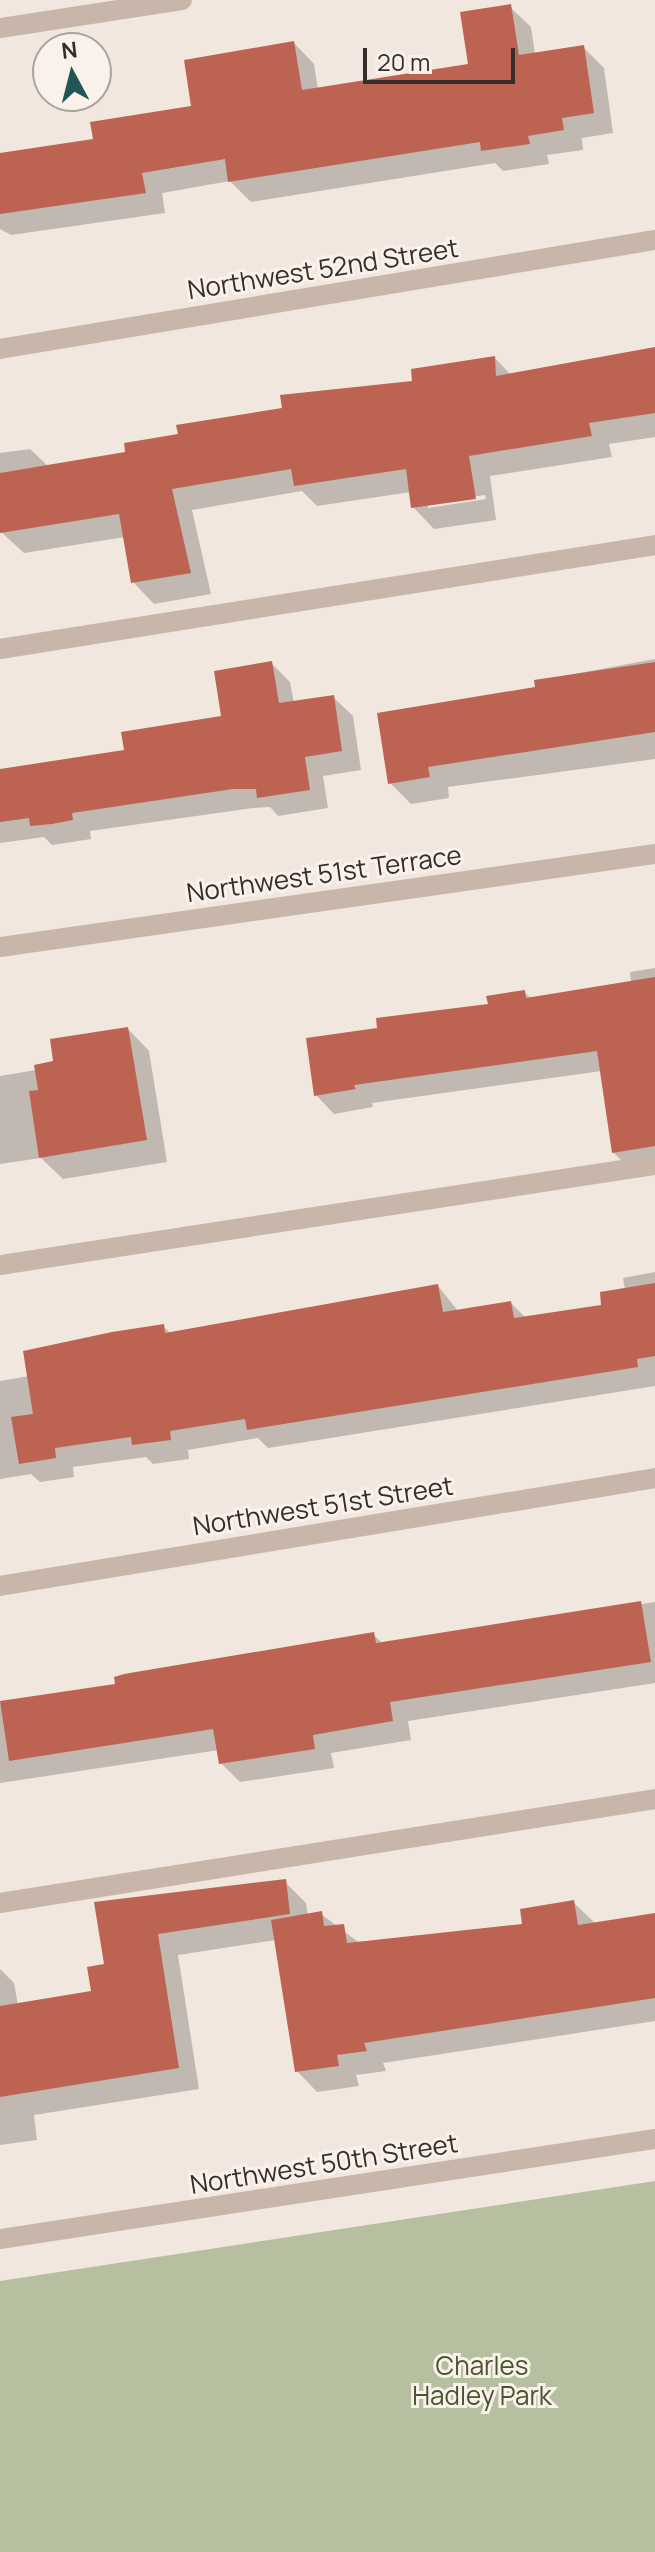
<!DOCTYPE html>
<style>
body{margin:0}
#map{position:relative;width:655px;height:2552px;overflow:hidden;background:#f1e7de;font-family:Manrope,sans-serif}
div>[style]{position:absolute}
.green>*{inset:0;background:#b6bf9f}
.shadow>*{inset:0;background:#0003}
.building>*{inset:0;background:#bc6451}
.lane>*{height:20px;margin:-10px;padding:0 10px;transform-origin:10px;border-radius:10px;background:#c8b6ab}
.street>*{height:20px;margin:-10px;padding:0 10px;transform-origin:10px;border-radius:10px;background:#c8b6ab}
span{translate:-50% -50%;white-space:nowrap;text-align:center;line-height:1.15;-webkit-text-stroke:6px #f9f1ea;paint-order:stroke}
.street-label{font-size:26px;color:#362d2a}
.park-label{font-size:26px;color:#48532f}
.north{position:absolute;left:32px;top:32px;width:80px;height:80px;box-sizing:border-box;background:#f9f1ea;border:2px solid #aba39d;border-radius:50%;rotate:353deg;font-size:22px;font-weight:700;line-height:32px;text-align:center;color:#362d2a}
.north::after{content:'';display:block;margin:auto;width:28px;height:36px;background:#255;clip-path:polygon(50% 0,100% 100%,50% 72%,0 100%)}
.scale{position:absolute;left:363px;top:48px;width:152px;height:36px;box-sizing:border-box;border:4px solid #362d2a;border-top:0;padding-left:10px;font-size:24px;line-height:28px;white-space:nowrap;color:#362d2a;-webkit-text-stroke:6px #f9f1ea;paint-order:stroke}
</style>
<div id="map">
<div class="green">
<i style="clip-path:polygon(655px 2181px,655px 2552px,0 2552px,0 2281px)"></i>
</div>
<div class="shadow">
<i style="clip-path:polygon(510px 7px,531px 27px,535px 54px,583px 47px,604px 68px,613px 133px,582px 138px,583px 150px,547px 155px,549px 164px,503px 171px,495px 163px,251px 202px,230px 181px,162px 193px,165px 213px,11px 235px,0 229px,0 155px,95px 140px,193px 108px,294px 43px,314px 64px,318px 90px,470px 65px)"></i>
<i style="clip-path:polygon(evenodd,655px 349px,655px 437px,609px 444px,612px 457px,490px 476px,496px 520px,434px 529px,413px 507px,411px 492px,317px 506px,302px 491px,192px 510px,211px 594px,154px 604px,133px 582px,125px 537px,24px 553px,0 531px,0 453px,30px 449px,49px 467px,128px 454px,180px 436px,414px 383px,495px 358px,512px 376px,655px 349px,485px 495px,486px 499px,428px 508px,428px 504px,485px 495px)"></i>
<i style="clip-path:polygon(655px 659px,655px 759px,448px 787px,449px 798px,411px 804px,390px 783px,537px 688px,536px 681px)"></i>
<i style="clip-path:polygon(271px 663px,290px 682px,294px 703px,333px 697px,353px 716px,361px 770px,323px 776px,328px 808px,278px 816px,270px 807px,253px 808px,90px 831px,91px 839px,72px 842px,52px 845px,44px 837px,0 843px,0 771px,126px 752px,224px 718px)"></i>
<i style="clip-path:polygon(655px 968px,655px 1167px,632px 1171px,613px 1152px,602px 1071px,372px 1103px,373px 1107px,334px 1114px,316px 1095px,379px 1030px,490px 1006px,524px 992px,532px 999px,631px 983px,630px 972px)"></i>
<i style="clip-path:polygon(128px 1029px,149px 1051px,167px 1162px,63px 1179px,41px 1158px,0 1164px,0 1076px,36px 1070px)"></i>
<i style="clip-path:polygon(655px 1272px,655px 1386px,268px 1448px,258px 1438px,188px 1450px,189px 1459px,153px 1464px,146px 1457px,73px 1467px,74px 1477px,40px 1482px,31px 1474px,0 1479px,0 1381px,29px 1376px,163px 1326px,171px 1334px,438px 1286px,458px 1311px,511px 1303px,526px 1318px,604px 1306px,625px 1290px,623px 1278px)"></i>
<i style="clip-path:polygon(655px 1602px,655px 1683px,408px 1721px,411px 1740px,331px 1753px,334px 1768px,240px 1782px,221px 1763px,219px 1750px,0 1783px,0 1703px,117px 1686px,373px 1634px,383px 1644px)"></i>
<i style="clip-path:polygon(285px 1882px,306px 1903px,308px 1916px,321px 1914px,361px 1944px,524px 1926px,574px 1903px,596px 1924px,655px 1914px,655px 2021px,383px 2063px,386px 2071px,356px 2075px,359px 2086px,317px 2092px,297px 2071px,276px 1940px,178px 1955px,199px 2089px,34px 2115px,37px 2140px,0 2145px,0 1969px,14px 1983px,18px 2005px,93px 1993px,106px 1966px,96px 1904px)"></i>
</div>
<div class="building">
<i style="clip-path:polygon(511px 4px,519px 55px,584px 45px,594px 113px,562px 118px,564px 130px,528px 136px,530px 144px,481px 151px,480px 142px,228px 182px,225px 159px,142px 173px,146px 193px,0 214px,0 153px,93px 139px,90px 122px,191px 106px,184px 60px,294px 41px,302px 90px,468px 64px,460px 12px)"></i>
<i style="clip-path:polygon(655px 347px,655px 413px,589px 423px,592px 436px,469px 456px,476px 499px,411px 508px,406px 469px,294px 486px,291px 469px,172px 489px,191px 573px,131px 583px,119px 514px,0 533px,0 473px,125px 452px,124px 443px,178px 434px,176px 425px,282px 408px,280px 395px,412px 381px,411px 369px,495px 356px,496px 376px)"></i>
<i style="clip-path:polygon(272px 661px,279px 703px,334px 695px,342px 751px,305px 757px,310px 790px,257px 798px,256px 789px,233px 789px,72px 813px,73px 820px,52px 824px,30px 826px,29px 818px,0 822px,0 769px,124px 750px,121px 732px,221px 716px,214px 671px)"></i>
<i style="clip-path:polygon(655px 662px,655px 732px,428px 767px,430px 777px,388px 784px,377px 713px,535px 687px,534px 680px)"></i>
<i style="clip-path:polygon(655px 977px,655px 1146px,612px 1153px,597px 1051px,354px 1085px,356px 1089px,314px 1096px,306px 1038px,377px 1028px,376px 1018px,488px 1004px,486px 996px,525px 990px,526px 998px)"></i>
<i style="clip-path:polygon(128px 1027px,147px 1140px,39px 1158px,29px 1091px,38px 1090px,34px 1065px,53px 1061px,50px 1039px)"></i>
<i style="clip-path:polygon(655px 1283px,655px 1356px,637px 1359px,638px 1367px,247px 1430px,245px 1419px,170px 1431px,171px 1440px,132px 1445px,131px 1437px,55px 1448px,56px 1458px,19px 1464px,11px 1417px,33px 1414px,23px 1351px,112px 1332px,164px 1324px,165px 1333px,438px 1284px,443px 1312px,511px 1301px,514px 1318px,601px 1305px,600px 1292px)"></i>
<i style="clip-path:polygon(641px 1601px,651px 1662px,390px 1702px,393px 1721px,313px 1735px,315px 1749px,219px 1764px,213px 1729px,9px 1761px,0 1701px,115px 1684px,114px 1677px,124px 1674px,374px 1632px,376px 1643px)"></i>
<i style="clip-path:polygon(286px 1879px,290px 1914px,158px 1934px,179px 2068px,0 2097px,0 2006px,91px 1991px,87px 1967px,104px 1964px,94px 1902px)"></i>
<i style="clip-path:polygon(574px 1900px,578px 1925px,655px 1913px,655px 1998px,364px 2043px,367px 2051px,337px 2055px,339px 2066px,295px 2072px,271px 1920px,322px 1911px,324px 1926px,344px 1924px,347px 1943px,522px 1924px,520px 1909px)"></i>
</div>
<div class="lane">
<i style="left:0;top:28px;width:184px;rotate:-8.7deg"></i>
<i style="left:0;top:649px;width:663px;rotate:-9.02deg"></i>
<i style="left:0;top:1265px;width:663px;rotate:-8.68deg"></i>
<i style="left:0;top:1903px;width:663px;rotate:-9.02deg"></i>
</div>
<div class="street">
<i style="left:0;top:349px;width:664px;rotate:-9.45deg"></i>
<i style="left:0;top:947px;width:662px;rotate:-8.08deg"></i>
<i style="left:0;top:1586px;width:664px;rotate:-9.36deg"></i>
<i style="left:0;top:2239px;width:663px;rotate:-8.68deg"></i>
</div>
<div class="street-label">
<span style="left:323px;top:269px;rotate:-9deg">Northwest 52nd Street</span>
<span style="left:324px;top:874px;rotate:-8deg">Northwest 51st Terrace</span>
<span style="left:323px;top:1506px;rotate:-9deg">Northwest 51st Street</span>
<span style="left:324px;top:2164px;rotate:-9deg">Northwest 50th Street</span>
</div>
<div class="park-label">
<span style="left:482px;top:2381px">Charles<br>Hadley Park</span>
</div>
<div class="north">N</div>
<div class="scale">20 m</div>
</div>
